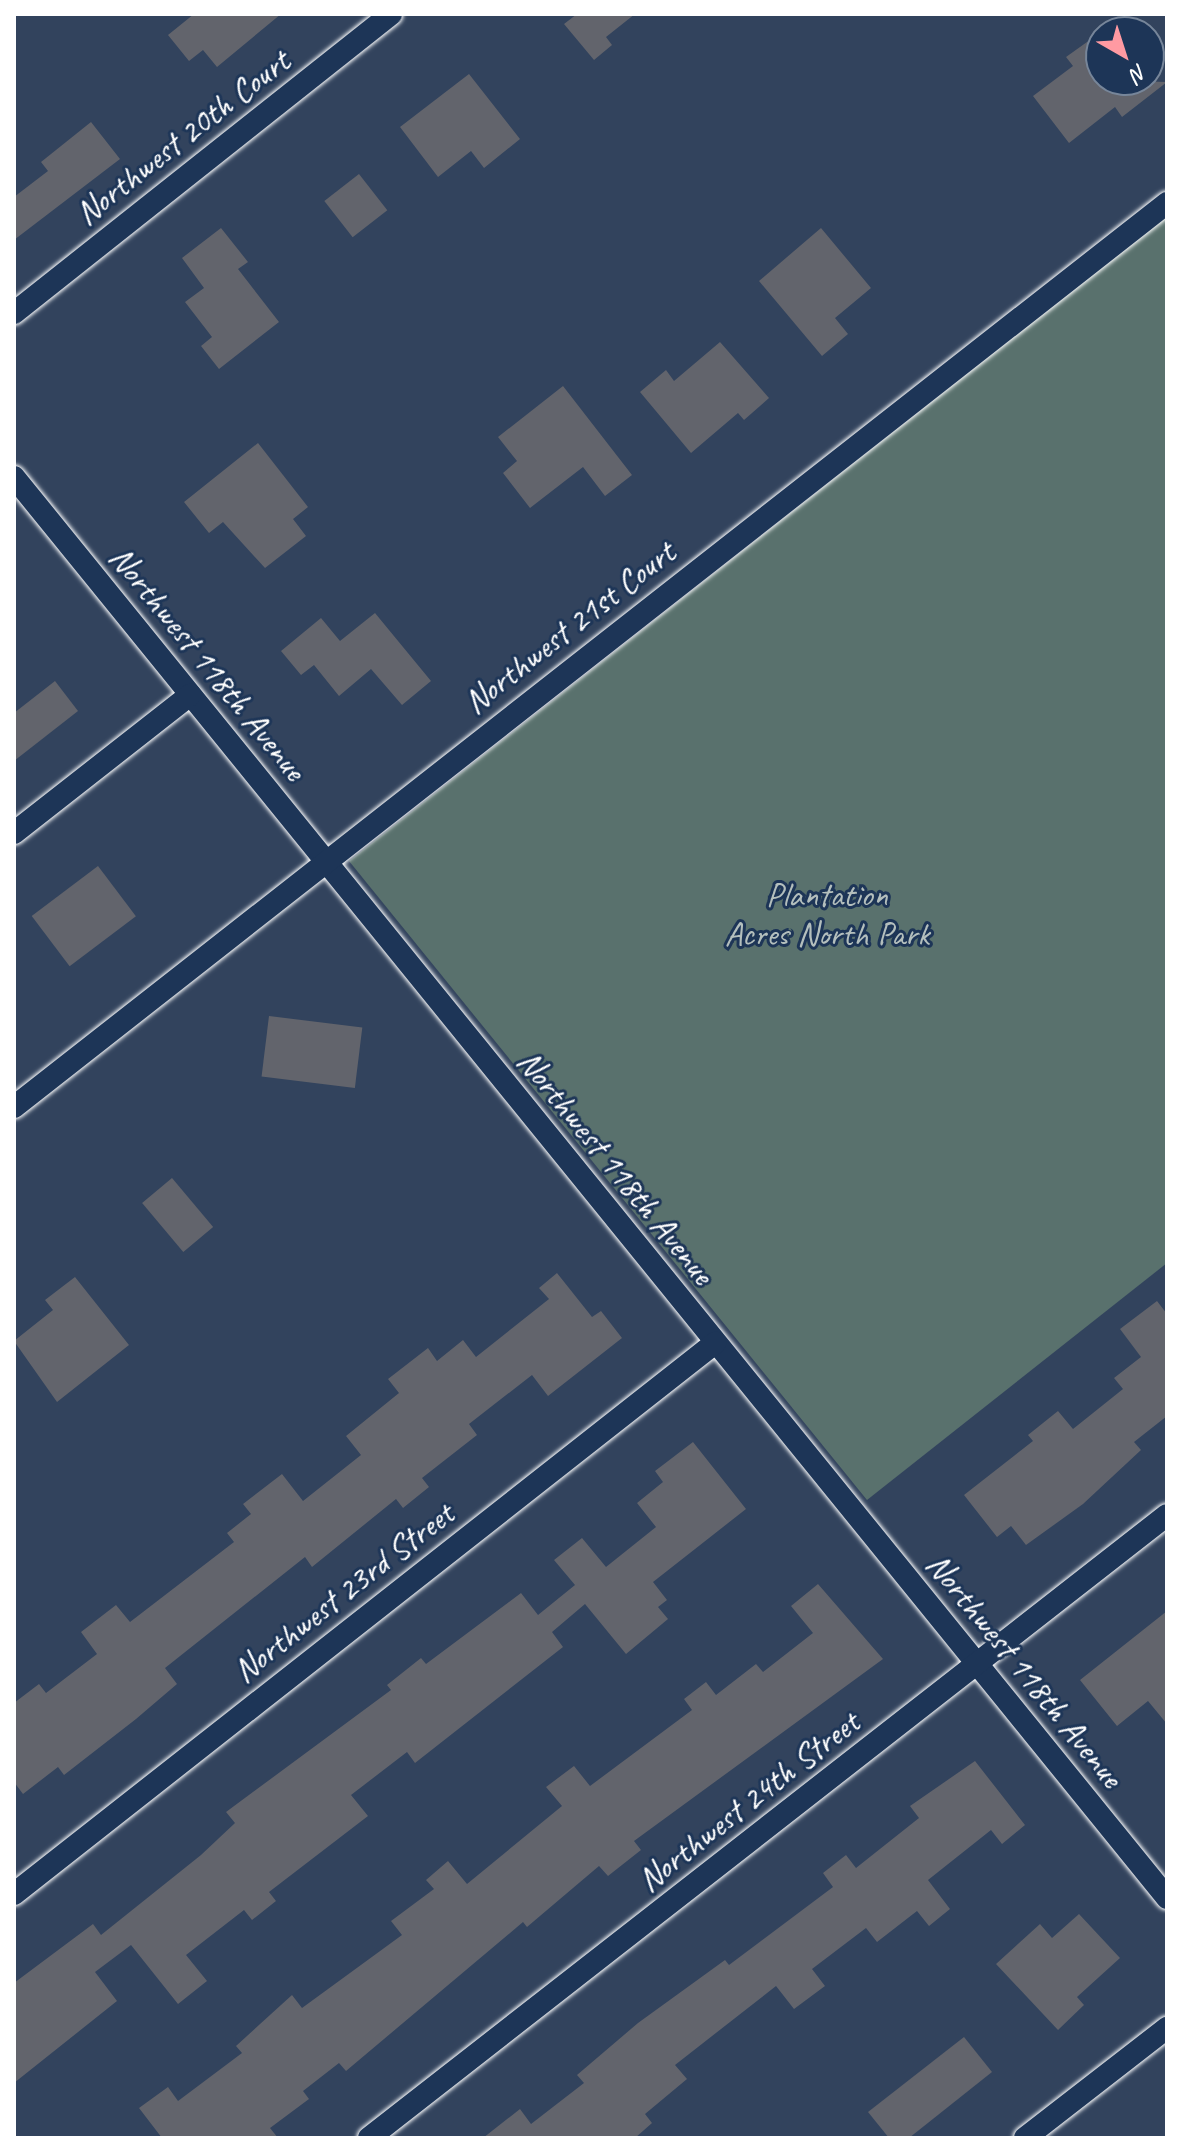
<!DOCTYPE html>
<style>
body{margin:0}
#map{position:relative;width:1181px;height:2152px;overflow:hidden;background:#32435d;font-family:Caveat,sans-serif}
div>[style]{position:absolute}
.green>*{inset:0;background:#59716d}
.building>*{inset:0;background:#62646c;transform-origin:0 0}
.roads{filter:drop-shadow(0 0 2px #fff) drop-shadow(0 0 2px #fff)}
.minor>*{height:22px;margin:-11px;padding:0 11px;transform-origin:11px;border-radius:11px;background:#1d3557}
span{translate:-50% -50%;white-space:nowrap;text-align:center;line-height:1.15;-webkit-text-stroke:6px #1d3557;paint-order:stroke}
.street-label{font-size:34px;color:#fff}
.park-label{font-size:34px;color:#b4bfbd}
.frame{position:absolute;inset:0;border:16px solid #fff;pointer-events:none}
.north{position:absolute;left:1085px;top:16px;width:80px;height:80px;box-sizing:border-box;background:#1d3557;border:2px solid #77869a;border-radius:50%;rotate:141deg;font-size:22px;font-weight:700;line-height:32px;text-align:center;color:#fff}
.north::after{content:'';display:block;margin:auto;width:28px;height:36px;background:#ff9aa2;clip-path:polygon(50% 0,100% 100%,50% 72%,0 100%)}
</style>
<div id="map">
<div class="green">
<i style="clip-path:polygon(1167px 216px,1167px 1263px,867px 1500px,349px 861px)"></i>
</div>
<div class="building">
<i style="clip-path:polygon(194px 14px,281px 14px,217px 67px,203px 50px,189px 61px,168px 35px)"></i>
<i style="clip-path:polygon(577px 14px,635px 14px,606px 37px,612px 45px,594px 60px,564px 24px)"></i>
<i style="clip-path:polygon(1101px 32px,1101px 80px,1167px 82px,1122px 117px,1115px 107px,1069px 143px,1033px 96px,1073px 66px,1066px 57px)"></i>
<i style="clip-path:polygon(469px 74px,520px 139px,484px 168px,471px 151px,438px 177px,400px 127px)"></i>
<i style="clip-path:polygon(91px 122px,120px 159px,14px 240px,14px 197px,48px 171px,41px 162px)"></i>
<i style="left:359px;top:174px;width:46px;height:44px;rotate:52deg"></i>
<i style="clip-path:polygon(221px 228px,248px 262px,238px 269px,279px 322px,219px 369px,201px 346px,212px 337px,185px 302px,204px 288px,182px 258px)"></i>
<i style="clip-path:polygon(821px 228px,871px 288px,835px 318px,848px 334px,822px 356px,759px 281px)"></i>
<i style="clip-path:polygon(720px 342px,769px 398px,744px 420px,738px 413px,691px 453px,640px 392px,666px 370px,674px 381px)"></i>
<i style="clip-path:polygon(563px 386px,632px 475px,605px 496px,583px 467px,530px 508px,503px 473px,517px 461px,498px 437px)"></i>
<i style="clip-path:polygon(258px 443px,308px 507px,293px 519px,306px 536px,265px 568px,223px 522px,209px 533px,184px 502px)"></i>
<i style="clip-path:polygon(375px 613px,431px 681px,402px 705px,371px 669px,339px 696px,314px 665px,301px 675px,281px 651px,321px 618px,340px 641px)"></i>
<i style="clip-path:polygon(55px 681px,78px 711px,14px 761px,14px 713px)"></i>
<i style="left:98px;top:866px;width:63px;height:83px;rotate:53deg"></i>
<i style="left:269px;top:1016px;width:94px;height:61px;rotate:7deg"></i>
<i style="left:172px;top:1178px;width:64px;height:39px;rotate:50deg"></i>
<i style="clip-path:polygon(557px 1273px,592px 1317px,601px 1311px,622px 1338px,548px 1396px,532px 1375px,469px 1424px,477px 1435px,422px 1478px,429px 1487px,403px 1508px,396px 1499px,312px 1567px,305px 1557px,165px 1668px,177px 1684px,136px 1719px,64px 1775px,58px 1767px,23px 1794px,14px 1782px,14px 1703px,39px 1684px,46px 1693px,97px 1654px,81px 1632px,116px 1605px,130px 1622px,234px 1542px,227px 1533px,251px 1514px,243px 1504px,282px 1474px,303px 1501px,361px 1455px,346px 1436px,399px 1393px,388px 1379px,428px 1348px,437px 1361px,463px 1340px,476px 1357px,549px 1299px,539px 1288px)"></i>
<i style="clip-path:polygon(75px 1277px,129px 1345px,57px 1402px,14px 1341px,53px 1310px,45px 1300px)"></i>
<i style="clip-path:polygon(1157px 1301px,1167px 1314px,1167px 1416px,1134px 1442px,1141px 1450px,1083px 1504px,1026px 1545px,1011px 1526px,997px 1537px,964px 1495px,1033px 1441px,1028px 1435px,1058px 1411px,1073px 1429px,1123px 1389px,1114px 1378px,1141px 1357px,1120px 1329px)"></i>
<i style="clip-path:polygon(693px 1442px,746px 1509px,653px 1582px,667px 1600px,658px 1607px,668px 1619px,626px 1654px,585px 1604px,552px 1632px,563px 1647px,415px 1763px,407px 1752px,351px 1795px,368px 1816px,269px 1892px,276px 1901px,252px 1920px,244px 1910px,186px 1955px,207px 1981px,178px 2004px,131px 1945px,95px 1972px,117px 2001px,14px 2083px,14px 1983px,93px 1924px,101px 1935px,201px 1855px,235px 1823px,226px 1812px,391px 1690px,387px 1685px,421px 1658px,426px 1664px,521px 1593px,538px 1615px,575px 1585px,554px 1560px,582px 1538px,606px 1567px,656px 1527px,637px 1503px,663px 1482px,655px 1471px)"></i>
<i style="clip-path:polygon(818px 1584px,883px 1659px,634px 1841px,641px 1850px,608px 1876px,599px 1866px,527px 1927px,523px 1922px,346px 2071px,339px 2063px,303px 2091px,309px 2099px,270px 2128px,278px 2138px,162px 2138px,139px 2108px,168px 2087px,178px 2101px,242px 2053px,236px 2046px,292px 1995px,302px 2008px,402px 1935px,391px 1921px,434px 1889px,426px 1880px,448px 1861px,467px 1884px,562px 1806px,546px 1787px,574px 1766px,590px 1786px,692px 1710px,684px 1699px,706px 1682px,716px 1695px,756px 1664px,763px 1672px,813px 1633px,791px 1606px)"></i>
<i style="clip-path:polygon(1167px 1611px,1167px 1724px,1148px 1701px,1117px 1726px,1080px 1680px)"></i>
<i style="clip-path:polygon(975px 1761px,1025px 1825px,1002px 1844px,991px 1830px,928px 1880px,950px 1909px,929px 1926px,917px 1911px,877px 1942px,866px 1928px,812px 1969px,825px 1986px,794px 2009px,776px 1986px,675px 2065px,687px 2079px,645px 2114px,652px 2123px,635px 2138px,483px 2138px,520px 2109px,531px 2124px,584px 2083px,577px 2075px,638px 2023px,725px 1960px,729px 1965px,833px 1887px,823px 1873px,846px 1855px,856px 1868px,919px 1818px,910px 1806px)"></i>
<i style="clip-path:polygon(1079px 1914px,1120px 1958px,1077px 1997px,1084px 2005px,1058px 2030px,996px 1964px,1040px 1924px,1052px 1938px)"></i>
<i style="clip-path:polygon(964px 2037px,992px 2072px,909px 2138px,889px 2138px,868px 2112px)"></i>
</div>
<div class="roads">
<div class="minor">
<i style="left:14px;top:313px;width:481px;rotate:-38.4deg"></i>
<i style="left:14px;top:477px;width:1830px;rotate:50.94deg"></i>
<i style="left:14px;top:833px;width:224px;rotate:-38.1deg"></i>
<i style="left:14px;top:1107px;width:1465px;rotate:-38.1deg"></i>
<i style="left:14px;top:1894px;width:892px;rotate:-38.17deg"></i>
<i style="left:369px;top:2138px;width:1012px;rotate:-37.98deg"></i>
<i style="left:1025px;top:2138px;width:180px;rotate:-37.8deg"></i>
</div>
</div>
<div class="street-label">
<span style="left:182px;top:137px;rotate:-38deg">Northwest 20th Court</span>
<span style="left:569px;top:627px;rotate:-38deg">Northwest 21st Court</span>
<span style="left:208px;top:663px;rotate:51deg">Northwest 118th Avenue</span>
<span style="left:616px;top:1167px;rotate:51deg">Northwest 118th Avenue</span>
<span style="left:343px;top:1592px;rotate:-38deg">Northwest 23rd Street</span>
<span style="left:1025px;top:1670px;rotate:51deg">Northwest 118th Avenue</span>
<span style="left:748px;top:1801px;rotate:-38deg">Northwest 24th Street</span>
</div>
<div class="park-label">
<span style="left:827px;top:914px">Plantation<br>Acres North Park</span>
</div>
<div class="frame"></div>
<div class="north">N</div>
</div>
